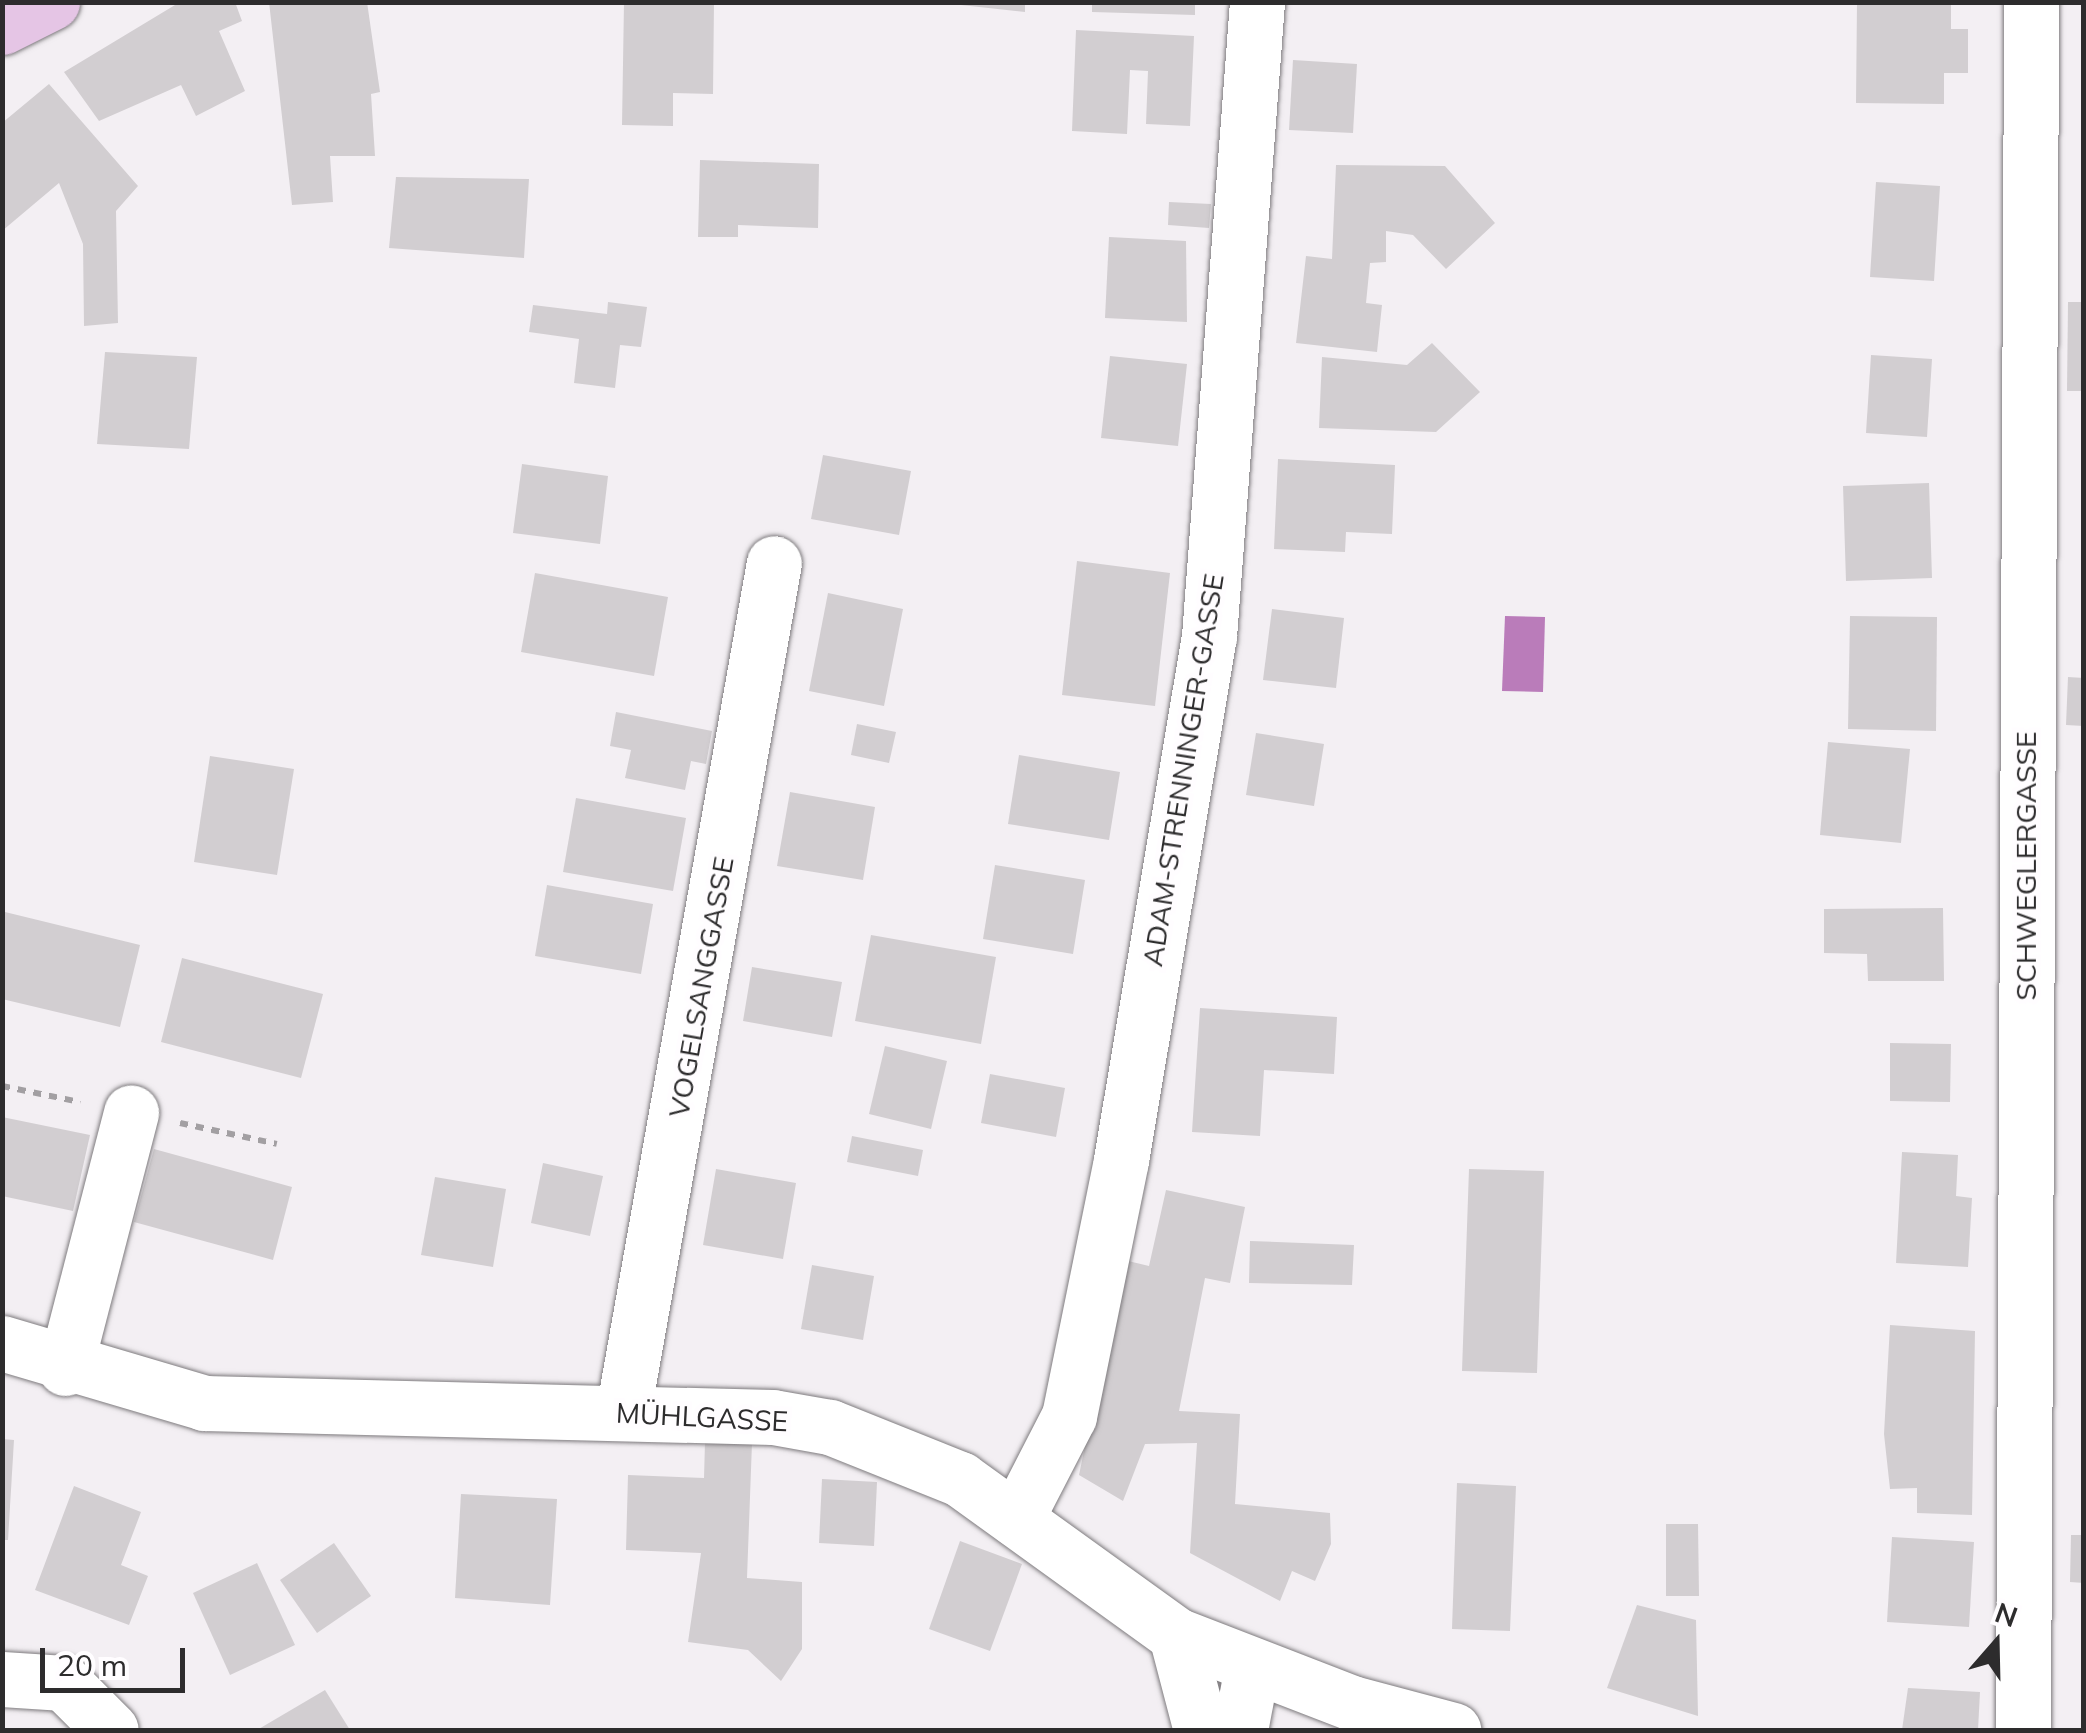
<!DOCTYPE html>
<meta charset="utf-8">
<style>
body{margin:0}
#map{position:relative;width:2086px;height:1733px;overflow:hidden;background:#f3eff3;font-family:Mulish,sans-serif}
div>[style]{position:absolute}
.water>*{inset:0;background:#ba7cba}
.building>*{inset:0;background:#d2ced1}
.path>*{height:6px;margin-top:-3px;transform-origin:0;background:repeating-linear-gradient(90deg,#a29fa2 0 8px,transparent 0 16px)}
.roads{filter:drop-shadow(0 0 2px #7e7b7e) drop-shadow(0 0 2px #7e7b7e)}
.minor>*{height:55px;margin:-27.5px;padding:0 27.5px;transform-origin:27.5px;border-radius:27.5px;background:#fff}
.major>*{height:55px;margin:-27.5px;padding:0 27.5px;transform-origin:27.5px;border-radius:27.5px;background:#e5c5e5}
span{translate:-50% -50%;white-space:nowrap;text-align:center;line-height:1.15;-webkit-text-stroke:10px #fffdff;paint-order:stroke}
.street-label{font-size:28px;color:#2d2c2d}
.frame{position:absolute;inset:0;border:5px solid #2d2c2d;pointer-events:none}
.north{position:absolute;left:1946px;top:1593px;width:100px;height:100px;-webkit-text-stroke:8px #fffdff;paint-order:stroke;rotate:20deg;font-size:28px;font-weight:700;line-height:40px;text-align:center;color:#2d2c2d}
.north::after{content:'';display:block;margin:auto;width:35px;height:45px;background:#2d2c2d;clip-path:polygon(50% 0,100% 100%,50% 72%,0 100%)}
.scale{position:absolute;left:40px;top:1648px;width:145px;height:45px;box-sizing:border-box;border:5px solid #2d2c2d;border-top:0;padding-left:12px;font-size:30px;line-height:35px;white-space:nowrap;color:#2d2c2d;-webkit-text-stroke:8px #fffdff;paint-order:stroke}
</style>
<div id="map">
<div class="water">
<div style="clip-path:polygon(1505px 616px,1545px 617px,1543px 692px,1502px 691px)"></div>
</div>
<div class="building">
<div style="clip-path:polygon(180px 2px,235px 2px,242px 21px,219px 31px,245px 91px,196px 116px,181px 85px,99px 121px,64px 72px)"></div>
<div style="clip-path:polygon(269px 2px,367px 2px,380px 92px,371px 94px,375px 156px,330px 156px,333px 202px,292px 205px)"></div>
<div style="clip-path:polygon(624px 2px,714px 2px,713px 94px,673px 93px,673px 126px,622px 125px)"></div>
<div style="clip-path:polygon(961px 2px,1025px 2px,1025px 12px,961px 5px)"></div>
<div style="clip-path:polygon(1092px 2px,1195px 2px,1195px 15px,1092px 12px)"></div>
<div style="clip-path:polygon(1857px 2px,1951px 2px,1951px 29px,1968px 29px,1968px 73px,1944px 73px,1944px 104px,1856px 103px)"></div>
<div style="clip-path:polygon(1076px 30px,1194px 36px,1190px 126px,1146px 124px,1148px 71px,1130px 70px,1127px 134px,1072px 131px)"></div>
<div style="clip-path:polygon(1293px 60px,1357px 64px,1353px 133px,1289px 130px)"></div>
<div style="clip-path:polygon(49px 84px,138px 186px,116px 211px,118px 323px,84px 326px,83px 244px,59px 183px,2px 231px,2px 123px)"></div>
<div style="clip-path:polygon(700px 160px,819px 164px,818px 228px,738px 225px,738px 237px,698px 237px)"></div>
<div style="clip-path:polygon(1336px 165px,1445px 166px,1495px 223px,1446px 269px,1413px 235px,1386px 231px,1386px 262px,1370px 263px,1366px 303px,1382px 305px,1377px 352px,1296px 343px,1306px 256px,1332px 259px)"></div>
<div style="clip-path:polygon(396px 177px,529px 179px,524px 258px,389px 248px)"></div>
<div style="clip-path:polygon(1876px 182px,1940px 186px,1934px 281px,1870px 277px)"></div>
<div style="clip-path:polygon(1169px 202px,1211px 204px,1209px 228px,1168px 225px)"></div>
<div style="clip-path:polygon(1109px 237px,1186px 241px,1187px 322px,1105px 318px)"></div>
<div style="clip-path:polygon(608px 302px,647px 307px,641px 347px,620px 345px,615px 388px,574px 383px,579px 339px,529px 332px,533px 305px,607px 314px)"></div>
<div style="clip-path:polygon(2068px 302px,2084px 302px,2084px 391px,2067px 391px)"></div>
<div style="clip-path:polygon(1432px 343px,1480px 392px,1436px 432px,1319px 428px,1322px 357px,1407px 365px)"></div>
<div style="clip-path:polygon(105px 352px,197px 357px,189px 449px,97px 444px)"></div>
<div style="clip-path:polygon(1871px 355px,1932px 359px,1927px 437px,1866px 433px)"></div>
<div style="clip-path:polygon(1110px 356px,1187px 364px,1178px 446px,1101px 438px)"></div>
<div style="clip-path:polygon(823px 455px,911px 471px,899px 535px,811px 519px)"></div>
<div style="clip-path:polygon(1278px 459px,1395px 465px,1392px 534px,1346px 532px,1345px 552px,1274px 549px)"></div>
<div style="clip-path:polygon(522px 464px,608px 476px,600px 544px,513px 533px)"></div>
<div style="clip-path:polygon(1929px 483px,1932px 578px,1846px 581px,1843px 486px)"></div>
<div style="clip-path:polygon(1077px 561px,1170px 573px,1155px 706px,1062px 695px)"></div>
<div style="clip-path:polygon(535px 573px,668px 597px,654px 676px,521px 652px)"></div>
<div style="clip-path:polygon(828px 593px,903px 609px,884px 706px,809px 691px)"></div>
<div style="clip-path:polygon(1272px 609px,1344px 618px,1336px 688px,1263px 680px)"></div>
<div style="clip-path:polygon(1850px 616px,1937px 617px,1936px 731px,1848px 729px)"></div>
<div style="clip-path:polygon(2068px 677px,2084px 678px,2084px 726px,2066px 725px)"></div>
<div style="clip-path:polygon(616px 712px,712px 731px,706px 764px,691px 761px,685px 790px,625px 778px,631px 750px,610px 746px)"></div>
<div style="clip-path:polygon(857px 724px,896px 732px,889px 763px,851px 755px)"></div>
<div style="clip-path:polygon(1256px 733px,1324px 744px,1314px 806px,1246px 795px)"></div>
<div style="clip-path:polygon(1828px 742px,1910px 749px,1901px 843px,1820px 835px)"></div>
<div style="clip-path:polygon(1019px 755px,1120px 772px,1109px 840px,1008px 824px)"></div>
<div style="clip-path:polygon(210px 756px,294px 769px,277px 875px,194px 862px)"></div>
<div style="clip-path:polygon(790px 792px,875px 807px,863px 880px,777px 866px)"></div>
<div style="clip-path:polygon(576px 798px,686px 818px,673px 891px,563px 872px)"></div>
<div style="clip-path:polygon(995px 865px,1085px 880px,1073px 954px,983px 939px)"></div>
<div style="clip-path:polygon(547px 885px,653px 904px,641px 974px,535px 956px)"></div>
<div style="clip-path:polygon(1943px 908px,1944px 981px,1868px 981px,1867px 954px,1824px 953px,1824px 909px)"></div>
<div style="clip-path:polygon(5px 912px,140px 945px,120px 1027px,2px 999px)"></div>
<div style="clip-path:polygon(871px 935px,996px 957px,981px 1044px,855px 1021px)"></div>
<div style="clip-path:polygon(182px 958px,323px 994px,301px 1078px,161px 1042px)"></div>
<div style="clip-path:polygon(752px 967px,842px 982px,832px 1037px,743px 1021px)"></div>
<div style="clip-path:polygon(1200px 1008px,1337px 1017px,1334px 1074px,1264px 1070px,1260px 1136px,1192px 1132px)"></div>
<div style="clip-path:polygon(1890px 1043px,1951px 1044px,1950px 1102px,1890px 1101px)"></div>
<div style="clip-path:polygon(885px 1046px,947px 1061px,931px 1129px,869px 1114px)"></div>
<div style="clip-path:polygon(990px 1074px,1065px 1088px,1056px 1137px,981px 1123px)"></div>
<div style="clip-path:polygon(2px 1117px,90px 1135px,73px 1211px,2px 1196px)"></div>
<div style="clip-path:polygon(852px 1136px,923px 1150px,918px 1176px,847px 1162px)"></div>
<div style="clip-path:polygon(154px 1149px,292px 1187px,273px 1260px,134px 1222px)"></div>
<div style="clip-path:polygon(1902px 1152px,1958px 1155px,1956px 1196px,1972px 1198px,1968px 1267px,1896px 1263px)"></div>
<div style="clip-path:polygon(543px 1163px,603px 1176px,590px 1236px,531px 1223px)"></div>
<div style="clip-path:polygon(716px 1169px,796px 1183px,783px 1259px,703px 1245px)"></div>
<div style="clip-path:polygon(1469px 1169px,1544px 1171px,1537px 1373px,1462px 1371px)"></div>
<div style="clip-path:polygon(435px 1177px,506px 1189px,493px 1267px,421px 1255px)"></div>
<div style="clip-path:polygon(1166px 1190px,1245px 1207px,1230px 1283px,1205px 1278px,1179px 1411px,1240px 1414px,1235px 1504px,1330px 1513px,1331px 1544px,1315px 1581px,1292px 1571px,1280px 1601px,1190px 1553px,1197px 1443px,1145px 1444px,1123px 1501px,1079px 1475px,1124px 1260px,1149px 1266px)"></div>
<div style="clip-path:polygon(1250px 1241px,1354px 1245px,1352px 1285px,1249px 1283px)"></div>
<div style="clip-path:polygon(812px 1265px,874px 1276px,863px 1340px,801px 1329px)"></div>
<div style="clip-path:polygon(1890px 1325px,1975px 1331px,1972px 1515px,1917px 1513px,1917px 1488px,1890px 1489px,1884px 1434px)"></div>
<div style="clip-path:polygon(2px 1439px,14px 1440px,8px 1540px,2px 1540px)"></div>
<div style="clip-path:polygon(705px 1442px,752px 1443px,747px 1578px,802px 1582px,802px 1649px,781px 1681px,748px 1650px,688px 1642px,701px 1553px,626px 1550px,628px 1475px,704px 1478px)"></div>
<div style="clip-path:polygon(822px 1479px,877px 1482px,874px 1546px,819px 1543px)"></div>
<div style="clip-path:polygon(1457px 1483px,1516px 1486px,1510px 1631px,1452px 1629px)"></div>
<div style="clip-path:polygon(74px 1486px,141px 1512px,121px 1565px,148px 1576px,129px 1625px,35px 1590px)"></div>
<div style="clip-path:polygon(461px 1494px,557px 1499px,550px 1605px,455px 1598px)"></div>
<div style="clip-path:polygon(1666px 1524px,1698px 1524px,1699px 1596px,1666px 1596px)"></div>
<div style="clip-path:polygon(2071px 1535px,2084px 1535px,2084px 1583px,2070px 1582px)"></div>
<div style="clip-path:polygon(1892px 1537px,1974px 1542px,1969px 1627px,1887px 1622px)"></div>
<div style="clip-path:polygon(960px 1541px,1022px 1564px,990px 1651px,929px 1629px)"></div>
<div style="clip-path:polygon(334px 1543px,371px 1596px,317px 1633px,280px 1580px)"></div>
<div style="clip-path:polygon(257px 1563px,295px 1645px,230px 1675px,193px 1593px)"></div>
<div style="clip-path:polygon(1637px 1605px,1696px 1620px,1698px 1716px,1607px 1688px)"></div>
<div style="clip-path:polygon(1908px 1688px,1980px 1692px,1978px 1730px,1902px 1730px)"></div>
<div style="clip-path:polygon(325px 1690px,350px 1730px,257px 1730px)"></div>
</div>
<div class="path">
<div style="left:2px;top:1086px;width:80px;rotate:11.6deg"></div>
<div style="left:180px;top:1123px;width:99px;rotate:12.2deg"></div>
</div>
<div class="roads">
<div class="minor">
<div style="left:2px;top:1343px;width:211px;rotate:16.5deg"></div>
<div style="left:204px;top:1403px;width:569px;rotate:1.41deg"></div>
<div style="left:773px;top:1417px;width:58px;rotate:10deg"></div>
<div style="left:830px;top:1427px;width:140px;rotate:21.8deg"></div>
<div style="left:960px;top:1479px;width:266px;rotate:35.8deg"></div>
<div style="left:1176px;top:1635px;width:189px;rotate:21.1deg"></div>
<div style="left:1352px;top:1703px;width:105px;rotate:15deg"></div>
<div style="left:65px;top:1368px;width:264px;rotate:-75.5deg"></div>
<div style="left:623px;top:1412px;width:862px;rotate:-79.92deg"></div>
<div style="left:1016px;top:1519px;width:116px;rotate:-62.8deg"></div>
<div style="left:1069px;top:1416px;width:261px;rotate:-78.5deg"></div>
<div style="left:1121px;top:1160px;width:531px;rotate:-80.47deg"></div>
<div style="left:1209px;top:636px;width:636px;rotate:-85.67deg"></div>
<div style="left:1176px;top:1635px;width:98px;rotate:75.3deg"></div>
<div style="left:2px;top:1679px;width:62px;rotate:3.7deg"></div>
<div style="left:64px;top:1683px;width:66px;rotate:45deg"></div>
<div style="left:1240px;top:1730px;width:64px;rotate:-79.2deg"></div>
<div style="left:2023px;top:1730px;width:1728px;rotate:-89.73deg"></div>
</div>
<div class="major">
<div style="left:2px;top:27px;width:56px;rotate:-26.6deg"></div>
</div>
</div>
<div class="street-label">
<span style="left:1183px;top:770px;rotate:-81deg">ADAM-STRENNINGER-GASSE</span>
<span style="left:2026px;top:866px;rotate:-90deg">SCHWEGLERGASSE</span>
<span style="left:701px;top:987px;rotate:-80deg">VOGELSANGGASSE</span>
<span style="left:702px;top:1417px;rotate:3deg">MÜHLGASSE</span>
</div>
<div class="frame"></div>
<div class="north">N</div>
<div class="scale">20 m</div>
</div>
